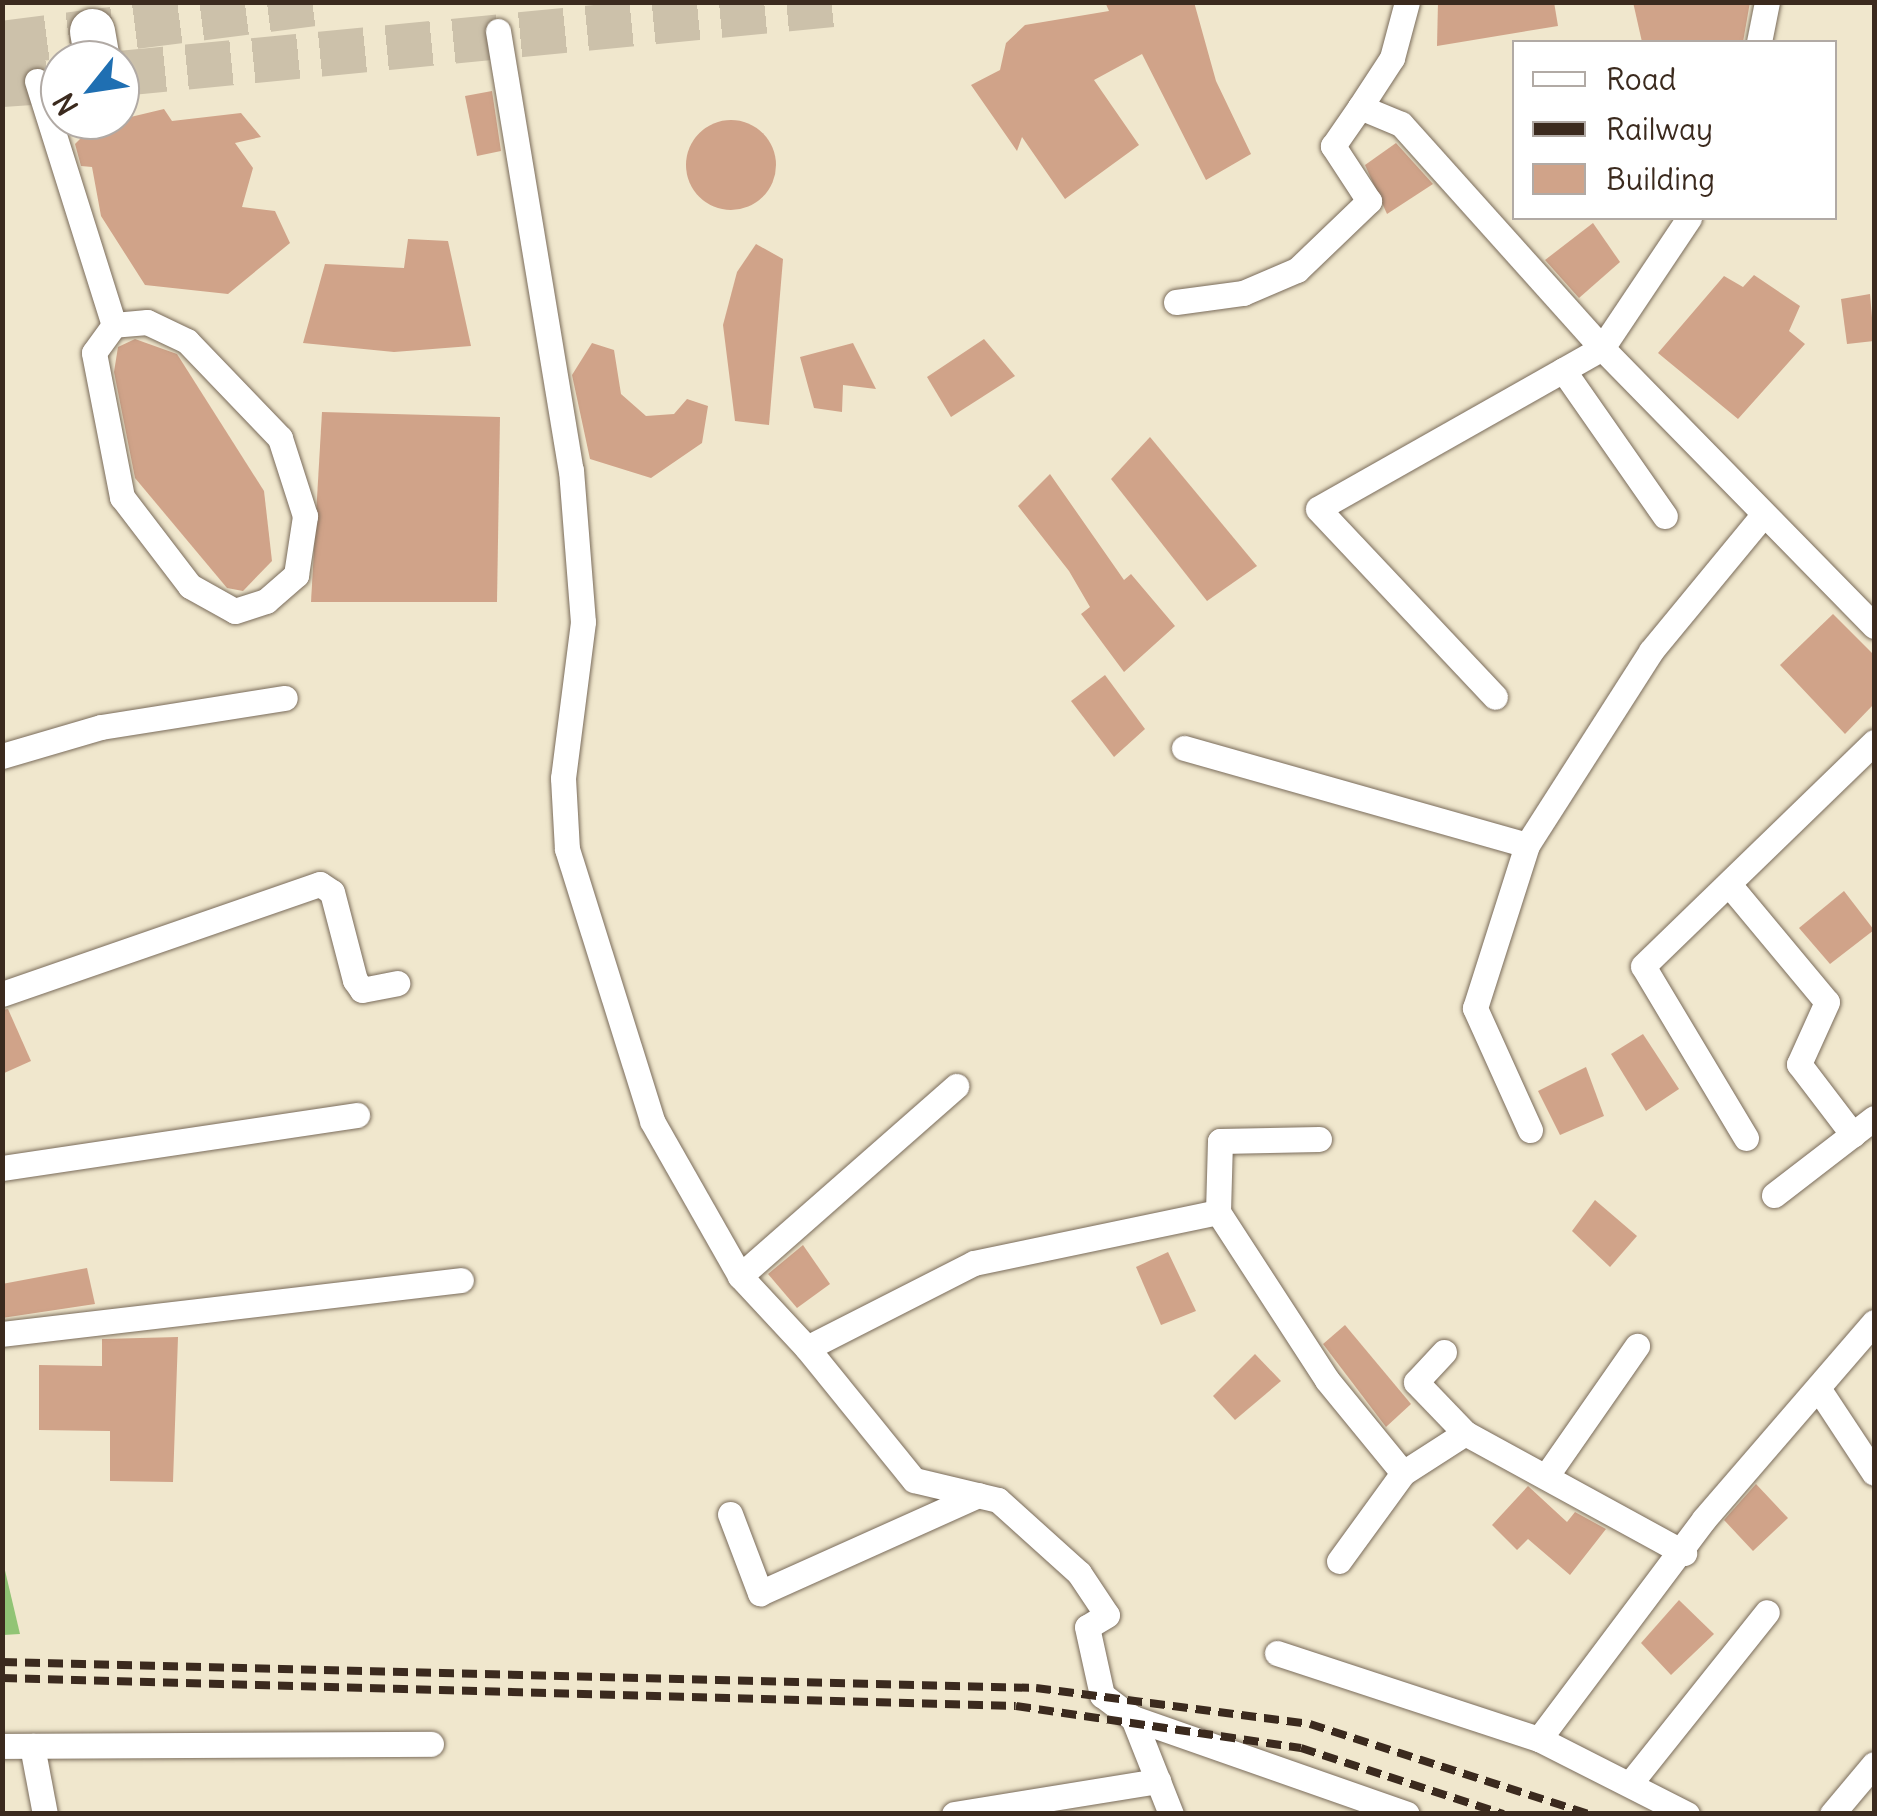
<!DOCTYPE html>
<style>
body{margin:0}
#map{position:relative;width:1877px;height:1816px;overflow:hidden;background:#f0e7cd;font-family:Delius,sans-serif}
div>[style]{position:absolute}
.green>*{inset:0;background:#91c475}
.building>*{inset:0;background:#d0a389}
.round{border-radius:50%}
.highway-tunnel>*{height:45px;margin-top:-22.5px;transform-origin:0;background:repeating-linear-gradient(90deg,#ccc1aa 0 45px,transparent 0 67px)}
.roads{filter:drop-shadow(0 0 2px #7a6c5b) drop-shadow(0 0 2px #7a6c5b)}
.street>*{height:25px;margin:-12.5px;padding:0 12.5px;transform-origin:12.5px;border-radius:12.5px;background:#fff}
.highway>*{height:45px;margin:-22.5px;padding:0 22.5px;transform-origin:22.5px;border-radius:22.5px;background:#fff}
.rail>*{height:8px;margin-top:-4px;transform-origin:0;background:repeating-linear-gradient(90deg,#3b2a1e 0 15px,transparent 0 23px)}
span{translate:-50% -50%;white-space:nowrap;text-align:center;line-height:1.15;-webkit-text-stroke:9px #fff;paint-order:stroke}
.frame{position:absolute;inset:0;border:5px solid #3b2a1e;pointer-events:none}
.legend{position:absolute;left:1512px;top:40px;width:325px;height:180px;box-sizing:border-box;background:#fff;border:2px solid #b1aaa5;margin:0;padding:12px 18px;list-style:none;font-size:30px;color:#3b2a1e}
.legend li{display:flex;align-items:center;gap:20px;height:50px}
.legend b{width:50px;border:2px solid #b1aaa5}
.north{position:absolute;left:40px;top:40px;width:100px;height:100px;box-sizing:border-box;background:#fff;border:2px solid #b1aaa5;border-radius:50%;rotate:240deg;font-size:28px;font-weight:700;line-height:40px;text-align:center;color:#3b2a1e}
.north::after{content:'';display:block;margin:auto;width:35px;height:45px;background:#1f6fb2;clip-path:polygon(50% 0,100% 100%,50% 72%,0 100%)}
</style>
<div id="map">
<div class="green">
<div style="clip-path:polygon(2px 1562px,3px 1562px,20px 1634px,3px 1635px)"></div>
</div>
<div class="building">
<div style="clip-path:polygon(1105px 2px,1194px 2px,1216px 81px,1251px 154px,1206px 180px,1142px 54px,1094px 80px,1139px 145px,1065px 199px,1022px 137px,1017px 151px,971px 85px,1000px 70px,1006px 43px,1025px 25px,1109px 11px)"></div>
<div style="clip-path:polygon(1438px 2px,1554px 2px,1558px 26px,1437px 46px)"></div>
<div style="clip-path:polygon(1633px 2px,1750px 2px,1743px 42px,1642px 42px)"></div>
<div style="clip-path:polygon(492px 91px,501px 151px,477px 156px,465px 96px)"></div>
<div style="clip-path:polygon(164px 109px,172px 121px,241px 113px,261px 137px,235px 143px,253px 168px,242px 207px,275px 211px,290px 243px,228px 294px,145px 285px,101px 216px,92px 167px,81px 166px,75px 144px,93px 126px)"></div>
<div class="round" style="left:686px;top:120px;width:90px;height:90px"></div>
<div style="clip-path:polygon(1396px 143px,1433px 184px,1387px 214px,1365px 165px)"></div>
<div style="clip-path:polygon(1593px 223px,1620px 262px,1579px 298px,1545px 260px)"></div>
<div style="clip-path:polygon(408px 239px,448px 241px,471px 346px,394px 352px,303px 343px,325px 264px,404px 268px)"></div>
<div style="clip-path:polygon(756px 244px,783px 259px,769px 425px,735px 421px,723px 325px,737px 272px)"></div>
<div style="clip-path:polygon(1754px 275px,1800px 306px,1789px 331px,1805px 344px,1738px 419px,1658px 353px,1724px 276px,1743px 287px)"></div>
<div style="clip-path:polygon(1870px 294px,1874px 341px,1847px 344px,1841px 299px)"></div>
<div style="clip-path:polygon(135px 339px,177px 354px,264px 491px,272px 561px,243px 591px,227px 588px,135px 478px,114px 372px,118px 347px)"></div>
<div style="clip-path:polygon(984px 339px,1015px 376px,951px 417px,927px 377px)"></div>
<div style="clip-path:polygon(592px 343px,614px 350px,621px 394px,646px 416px,674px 414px,687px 399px,708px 406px,702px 443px,651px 478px,590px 459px,572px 375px)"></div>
<div style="clip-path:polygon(853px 343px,876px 389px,843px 385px,842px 412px,814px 408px,800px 357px)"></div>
<div style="clip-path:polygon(322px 412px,500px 417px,497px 602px,311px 602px)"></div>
<div style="clip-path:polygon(1150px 437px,1257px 566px,1207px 601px,1111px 479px)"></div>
<div style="clip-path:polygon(1050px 474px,1124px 580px,1131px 574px,1175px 626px,1124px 672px,1081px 614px,1090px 607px,1069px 571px,1018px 506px)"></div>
<div style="clip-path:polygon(1833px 614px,1874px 655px,1874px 704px,1845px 734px,1780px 665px)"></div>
<div style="clip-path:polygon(1105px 675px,1145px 729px,1114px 757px,1071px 701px)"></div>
<div style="clip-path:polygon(1844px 891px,1874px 930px,1830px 964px,1799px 928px)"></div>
<div style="clip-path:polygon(8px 1009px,31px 1061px,2px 1074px,2px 1010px)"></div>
<div style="clip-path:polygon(1643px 1034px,1679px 1089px,1646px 1111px,1611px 1054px)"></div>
<div style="clip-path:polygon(1586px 1067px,1604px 1116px,1560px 1135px,1538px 1091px)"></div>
<div style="clip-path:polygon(1595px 1200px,1637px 1236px,1610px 1267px,1572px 1231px)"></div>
<div style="clip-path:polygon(803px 1245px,830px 1284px,797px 1308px,768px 1274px)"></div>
<div style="clip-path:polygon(1168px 1252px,1196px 1311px,1161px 1325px,1136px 1267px)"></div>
<div style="clip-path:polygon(87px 1268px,95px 1304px,2px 1318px,2px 1284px)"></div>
<div style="clip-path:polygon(1345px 1325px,1411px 1404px,1386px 1427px,1323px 1344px)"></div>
<div style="clip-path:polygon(178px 1337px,173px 1482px,110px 1481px,110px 1431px,39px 1430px,39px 1365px,102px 1366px,102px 1339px)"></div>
<div style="clip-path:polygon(1255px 1354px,1281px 1381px,1235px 1420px,1213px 1396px)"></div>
<div style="clip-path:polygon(1756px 1484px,1788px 1518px,1753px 1551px,1724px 1520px)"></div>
<div style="clip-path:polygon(1528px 1486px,1567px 1522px,1575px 1512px,1606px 1529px,1570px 1575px,1528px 1539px,1517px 1550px,1492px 1525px)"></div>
<div style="clip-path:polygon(1679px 1600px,1714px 1634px,1671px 1675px,1641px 1643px)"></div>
</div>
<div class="highway-tunnel">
<div style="left:2px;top:43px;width:322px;rotate:-7.3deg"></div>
<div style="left:120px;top:73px;width:736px;rotate:-5.53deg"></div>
<div style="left:2px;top:84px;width:58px;rotate:-3.9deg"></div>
</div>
<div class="roads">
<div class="street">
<div style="left:1407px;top:2px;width:58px;rotate:105deg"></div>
<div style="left:1392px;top:58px;width:59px;rotate:123.1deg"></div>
<div style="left:1360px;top:107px;width:44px;rotate:22.5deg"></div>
<div style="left:1401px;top:124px;width:301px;rotate:48.1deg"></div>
<div style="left:1602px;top:348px;width:326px;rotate:150.5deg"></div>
<div style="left:1318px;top:509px;width:258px;rotate:46.7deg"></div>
<div style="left:498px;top:31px;width:445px;rotate:80.6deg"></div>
<div style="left:571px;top:470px;width:152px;rotate:85.5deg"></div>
<div style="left:583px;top:622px;width:157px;rotate:97.3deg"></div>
<div style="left:563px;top:778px;width:71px;rotate:86.8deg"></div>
<div style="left:567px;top:849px;width:285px;rotate:72.6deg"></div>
<div style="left:652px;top:1121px;width:178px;rotate:60.4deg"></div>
<div style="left:740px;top:1276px;width:98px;rotate:47.1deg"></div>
<div style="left:807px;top:1348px;width:187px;rotate:-27deg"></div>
<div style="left:974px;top:1263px;width:249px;rotate:-11.8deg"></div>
<div style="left:1218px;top:1212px;width:200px;rotate:57deg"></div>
<div style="left:1327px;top:1380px;width:120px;rotate:50.7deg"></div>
<div style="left:1403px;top:1473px;width:74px;rotate:-32.8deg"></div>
<div style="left:1465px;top:1433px;width:250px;rotate:28.7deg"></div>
<div style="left:1759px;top:42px;width:41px;rotate:-78.7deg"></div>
<div style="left:37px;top:81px;width:256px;rotate:72.5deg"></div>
<div style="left:114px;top:325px;width:34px;rotate:126deg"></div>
<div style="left:94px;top:353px;width:147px;rotate:79deg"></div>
<div style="left:122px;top:497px;width:112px;rotate:52.6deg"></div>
<div style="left:190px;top:586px;width:51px;rotate:29.1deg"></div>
<div style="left:235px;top:611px;width:33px;rotate:-18deg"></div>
<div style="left:266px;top:601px;width:40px;rotate:-41deg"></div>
<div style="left:296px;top:575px;width:60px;rotate:-81.3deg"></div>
<div style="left:305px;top:516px;width:82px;rotate:-107.8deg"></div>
<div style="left:280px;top:438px;width:134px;rotate:-133.8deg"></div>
<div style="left:187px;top:341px;width:44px;rotate:-154.6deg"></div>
<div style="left:147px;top:322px;width:33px;rotate:175deg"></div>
<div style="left:1689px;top:218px;width:156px;rotate:123.8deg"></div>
<div style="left:1602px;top:348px;width:389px;rotate:45.6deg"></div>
<div style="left:1176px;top:302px;width:68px;rotate:-7.7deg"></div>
<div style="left:1243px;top:293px;width:59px;rotate:-23.1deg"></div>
<div style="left:1297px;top:270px;width:100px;rotate:-43.8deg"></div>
<div style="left:1369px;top:201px;width:66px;rotate:-123.2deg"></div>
<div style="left:1333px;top:146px;width:47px;rotate:-55.3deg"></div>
<div style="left:1563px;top:370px;width:178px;rotate:55.1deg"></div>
<div style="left:1184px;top:748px;width:356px;rotate:15.8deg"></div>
<div style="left:2px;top:756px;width:103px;rotate:-16.3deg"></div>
<div style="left:101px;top:727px;width:186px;rotate:-9deg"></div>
<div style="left:1732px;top:888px;width:148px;rotate:50.2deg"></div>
<div style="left:1827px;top:1002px;width:68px;rotate:114.3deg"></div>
<div style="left:1799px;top:1064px;width:89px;rotate:52.7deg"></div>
<div style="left:2px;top:994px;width:336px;rotate:-19.1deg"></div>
<div style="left:320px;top:884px;width:14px;rotate:34deg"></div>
<div style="left:332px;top:892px;width:91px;rotate:75.4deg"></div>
<div style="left:355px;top:980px;width:12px;rotate:55deg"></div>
<div style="left:362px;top:990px;width:36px;rotate:-11deg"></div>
<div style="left:1530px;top:1130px;width:134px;rotate:-114.3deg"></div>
<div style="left:1475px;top:1008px;width:171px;rotate:-72.3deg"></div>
<div style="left:1527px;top:845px;width:230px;rotate:-57.4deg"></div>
<div style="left:1651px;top:651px;width:176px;rotate:-50.5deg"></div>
<div style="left:1746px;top:1138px;width:200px;rotate:-120.9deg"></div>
<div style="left:1643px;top:966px;width:322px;rotate:-44.1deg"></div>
<div style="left:2px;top:1168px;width:359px;rotate:-8.5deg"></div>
<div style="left:1774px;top:1195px;width:126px;rotate:-37.6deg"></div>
<div style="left:1218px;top:1212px;width:71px;rotate:-88.4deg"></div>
<div style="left:1220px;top:1141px;width:99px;rotate:-1.2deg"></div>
<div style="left:740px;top:1276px;width:288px;rotate:-41.3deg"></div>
<div style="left:2px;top:1334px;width:462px;rotate:-6.7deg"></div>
<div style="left:807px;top:1348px;width:170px;rotate:51deg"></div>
<div style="left:914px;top:1480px;width:86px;rotate:13.4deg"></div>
<div style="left:998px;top:1500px;width:109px;rotate:42deg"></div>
<div style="left:1079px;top:1573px;width:50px;rotate:56.3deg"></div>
<div style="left:1107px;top:1615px;width:23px;rotate:149deg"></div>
<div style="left:1087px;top:1627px;width:70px;rotate:77.6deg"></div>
<div style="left:1102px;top:1695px;width:39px;rotate:37deg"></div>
<div style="left:1133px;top:1718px;width:290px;rotate:19.3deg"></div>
<div style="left:1444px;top:1352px;width:41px;rotate:133deg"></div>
<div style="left:1416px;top:1382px;width:71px;rotate:46.1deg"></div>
<div style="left:1820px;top:1391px;width:98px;rotate:56.6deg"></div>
<div style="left:1549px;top:1472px;width:154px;rotate:-55.1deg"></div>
<div style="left:730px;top:1514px;width:85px;rotate:69.2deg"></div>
<div style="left:760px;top:1593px;width:239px;rotate:-24.2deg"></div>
<div style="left:1339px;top:1561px;width:109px;rotate:-54deg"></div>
<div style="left:1277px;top:1653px;width:276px;rotate:18.2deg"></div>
<div style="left:1539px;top:1739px;width:166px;rotate:26.9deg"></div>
<div style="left:1133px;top:1718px;width:103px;rotate:68.4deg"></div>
<div style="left:1539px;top:1739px;width:275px;rotate:-53.1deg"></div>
<div style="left:1704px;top:1519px;width:260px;rotate:-49.2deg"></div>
<div style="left:2px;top:1746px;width:429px;rotate:-0.3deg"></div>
<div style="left:32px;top:1746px;width:69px;rotate:79.2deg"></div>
<div style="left:1632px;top:1781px;width:216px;rotate:-51.4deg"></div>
<div style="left:954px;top:1814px;width:207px;rotate:-9.2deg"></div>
<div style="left:1832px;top:1814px;width:65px;rotate:-50deg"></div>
</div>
<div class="highway">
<div style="left:92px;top:31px;width:29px;rotate:80deg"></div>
</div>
</div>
<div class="rail">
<div style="left:2px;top:1662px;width:1034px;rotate:1.44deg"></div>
<div style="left:1036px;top:1688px;width:276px;rotate:7.5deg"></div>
<div style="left:1310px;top:1724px;width:292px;rotate:17.9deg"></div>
<div style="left:2px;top:1678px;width:1014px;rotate:1.58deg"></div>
<div style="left:1016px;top:1706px;width:288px;rotate:8.4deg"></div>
<div style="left:1301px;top:1748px;width:213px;rotate:18.1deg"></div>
</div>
<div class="frame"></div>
<ul class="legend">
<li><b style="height:12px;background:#fff"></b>Road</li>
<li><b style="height:12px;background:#3b2a1e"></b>Railway</li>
<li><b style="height:28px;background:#d0a389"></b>Building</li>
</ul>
<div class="north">N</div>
</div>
